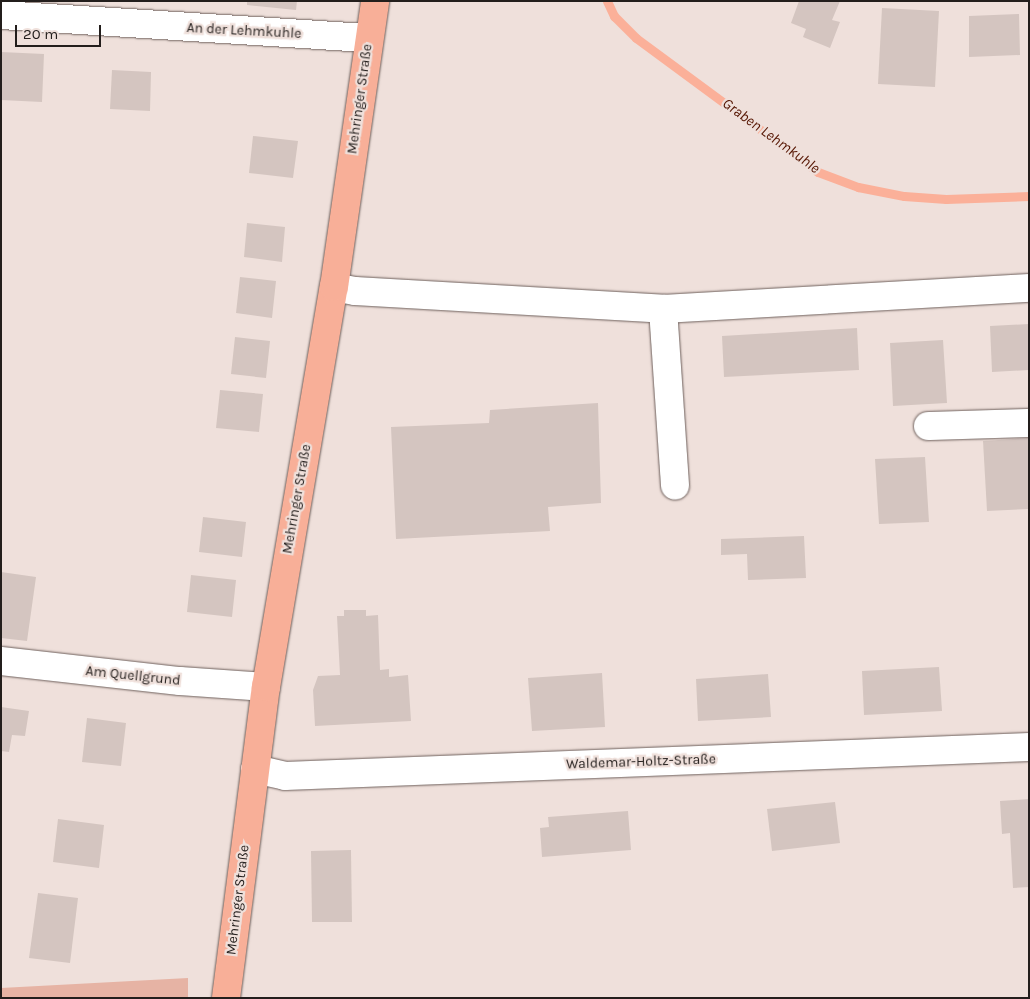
<!DOCTYPE html>
<meta charset="utf-8">
<style>
body{margin:0}
#map{position:relative;width:1030px;height:999px;overflow:hidden;background:#efe0db;font-family:Karla,sans-serif}
div>[style]{position:absolute}
.green>*{inset:0;background:#e6b3a4}
.stream>*{height:9px;margin:-4.5px;padding:0 4.5px;transform-origin:4.5px;border-radius:4.5px;background:#fbb099}
.building>*{inset:0;background:#d4c5c0}
.roads{filter:drop-shadow(0 0 1px #6f615d) drop-shadow(0 0 1px #6f615d)}
.minor>*{height:28px;margin:-14px;padding:0 14px;transform-origin:14px;border-radius:14px;background:#fff}
.major>*{height:28px;margin:-14px;padding:0 14px;transform-origin:14px;border-radius:14px;background:#f8af98}
span{translate:-50% -50%;white-space:nowrap;text-align:center;line-height:1.15;-webkit-text-stroke:4.5px #efe0db;paint-order:stroke}
.street-label{font-size:14px;color:#231e1c}
.water-label{font-size:15px;color:#551400;font-style:italic}
.frame{position:absolute;inset:0;border:2px solid #231e1c;pointer-events:none}
.scale{position:absolute;left:15px;top:25px;width:86px;height:22px;box-sizing:border-box;border:2px solid #231e1c;border-top:0;padding-left:6px;font-size:15px;line-height:18px;white-space:nowrap;color:#231e1c;-webkit-text-stroke:4px #efe0db;paint-order:stroke}
</style>
<div id="map">
<div class="green">
<div style="clip-path:polygon(188px 978px,188px 998px,1px 998px,1px 988px)"></div>
</div>
<div class="stream">
<div style="left:607px;top:1px;width:17px;rotate:65deg"></div>
<div style="left:614px;top:16px;width:31px;rotate:45deg"></div>
<div style="left:636px;top:38px;width:226px;rotate:36.4deg"></div>
<div style="left:818px;top:172px;width:43px;rotate:20.6deg"></div>
<div style="left:858px;top:187px;width:47px;rotate:11.1deg"></div>
<div style="left:904px;top:196px;width:42px;rotate:4.1deg"></div>
<div style="left:946px;top:199px;width:83px;rotate:-2.1deg"></div>
</div>
<div class="building">
<div style="clip-path:polygon(247px 1px,297px 1px,296px 10px,247px 5px)"></div>
<div style="clip-path:polygon(799px 1px,840px 1px,832px 20px,840px 22px,830px 48px,803px 37px,806px 29px,791px 23px)"></div>
<div style="clip-path:polygon(882px 8px,939px 11px,935px 87px,878px 84px)"></div>
<div style="clip-path:polygon(1019px 14px,1020px 55px,969px 57px,969px 16px)"></div>
<div style="clip-path:polygon(1px 52px,44px 54px,42px 102px,1px 100px)"></div>
<div style="clip-path:polygon(112px 70px,151px 72px,150px 111px,110px 109px)"></div>
<div style="clip-path:polygon(253px 136px,298px 141px,293px 178px,249px 173px)"></div>
<div style="clip-path:polygon(247px 223px,285px 227px,282px 262px,244px 257px)"></div>
<div style="clip-path:polygon(240px 277px,276px 281px,272px 318px,236px 313px)"></div>
<div style="clip-path:polygon(1029px 324px,1029px 370px,992px 372px,990px 326px)"></div>
<div style="clip-path:polygon(857px 328px,859px 370px,724px 377px,722px 336px)"></div>
<div style="clip-path:polygon(235px 337px,270px 341px,266px 378px,231px 374px)"></div>
<div style="clip-path:polygon(943px 340px,947px 403px,893px 406px,890px 343px)"></div>
<div style="clip-path:polygon(220px 390px,263px 394px,259px 432px,216px 428px)"></div>
<div style="clip-path:polygon(598px 403px,601px 503px,548px 507px,550px 531px,396px 539px,391px 427px,489px 423px,490px 410px)"></div>
<div style="clip-path:polygon(1029px 438px,1029px 509px,987px 511px,983px 441px)"></div>
<div style="clip-path:polygon(925px 457px,929px 522px,879px 524px,875px 459px)"></div>
<div style="clip-path:polygon(203px 517px,246px 522px,242px 557px,199px 552px)"></div>
<div style="clip-path:polygon(804px 536px,806px 578px,748px 580px,747px 554px,721px 555px,721px 539px)"></div>
<div style="clip-path:polygon(1px 572px,36px 577px,27px 641px,1px 638px)"></div>
<div style="clip-path:polygon(191px 575px,236px 580px,232px 617px,187px 612px)"></div>
<div style="clip-path:polygon(344px 610px,366px 610px,366px 616px,378px 615px,380px 670px,389px 669px,389px 677px,408px 675px,411px 721px,315px 726px,313px 690px,318px 676px,340px 675px,337px 616px,344px 616px)"></div>
<div style="clip-path:polygon(939px 667px,942px 711px,864px 715px,862px 671px)"></div>
<div style="clip-path:polygon(602px 673px,605px 727px,532px 731px,528px 678px)"></div>
<div style="clip-path:polygon(768px 674px,771px 717px,698px 721px,696px 679px)"></div>
<div style="clip-path:polygon(1px 707px,29px 711px,25px 736px,12px 735px,9px 752px,1px 751px)"></div>
<div style="clip-path:polygon(87px 718px,126px 723px,121px 766px,82px 762px)"></div>
<div style="clip-path:polygon(1029px 799px,1029px 887px,1013px 888px,1010px 833px,1002px 834px,1000px 801px)"></div>
<div style="clip-path:polygon(835px 802px,840px 843px,772px 851px,767px 809px)"></div>
<div style="clip-path:polygon(628px 811px,631px 850px,542px 857px,540px 828px,549px 827px,548px 817px)"></div>
<div style="clip-path:polygon(58px 819px,104px 825px,99px 868px,53px 862px)"></div>
<div style="clip-path:polygon(351px 850px,352px 922px,312px 922px,311px 851px)"></div>
<div style="clip-path:polygon(38px 893px,78px 898px,70px 963px,29px 958px)"></div>
</div>
<div class="roads">
<div class="minor">
<div style="left:1px;top:15px;width:368px;rotate:3.6deg"></div>
<div style="left:334px;top:287px;width:21px;rotate:11deg"></div>
<div style="left:355px;top:291px;width:309px;rotate:3.3deg"></div>
<div style="left:663px;top:309px;width:367px;rotate:-3.3deg"></div>
<div style="left:663px;top:309px;width:177px;rotate:86.1deg"></div>
<div style="left:928px;top:426px;width:101px;rotate:-1.7deg"></div>
<div style="left:1px;top:661px;width:180px;rotate:6.4deg"></div>
<div style="left:180px;top:681px;width:86px;rotate:4deg"></div>
<div style="left:255px;top:769px;width:31px;rotate:13deg"></div>
<div style="left:285px;top:776px;width:745px;rotate:-2.23deg"></div>
</div>
<div class="major">
<div style="left:226px;top:998px;width:314px;rotate:-82.7deg"></div>
<div style="left:266px;top:687px;width:406px;rotate:-80.4deg"></div>
<div style="left:334px;top:287px;width:289px;rotate:-81.8deg"></div>
</div>
</div>
<div class="street-label">
<span style="left:244px;top:31px;rotate:3deg">An der Lehmkuhle</span>
<span style="left:360px;top:99px;rotate:-82deg">Mehringer Straße</span>
<span style="left:297px;top:499px;rotate:-80deg">Mehringer Straße</span>
<span style="left:133px;top:676px;rotate:6deg">Am Quellgrund</span>
<span style="left:641px;top:762px;rotate:-2deg">Waldemar-Holtz-Straße</span>
<span style="left:238px;top:900px;rotate:-83deg">Mehringer Straße</span>
</div>
<div class="water-label">
<span style="left:771px;top:136px;rotate:36deg">Graben Lehmkuhle</span>
</div>
<div class="frame"></div>
<div class="scale">20 m</div>
</div>
